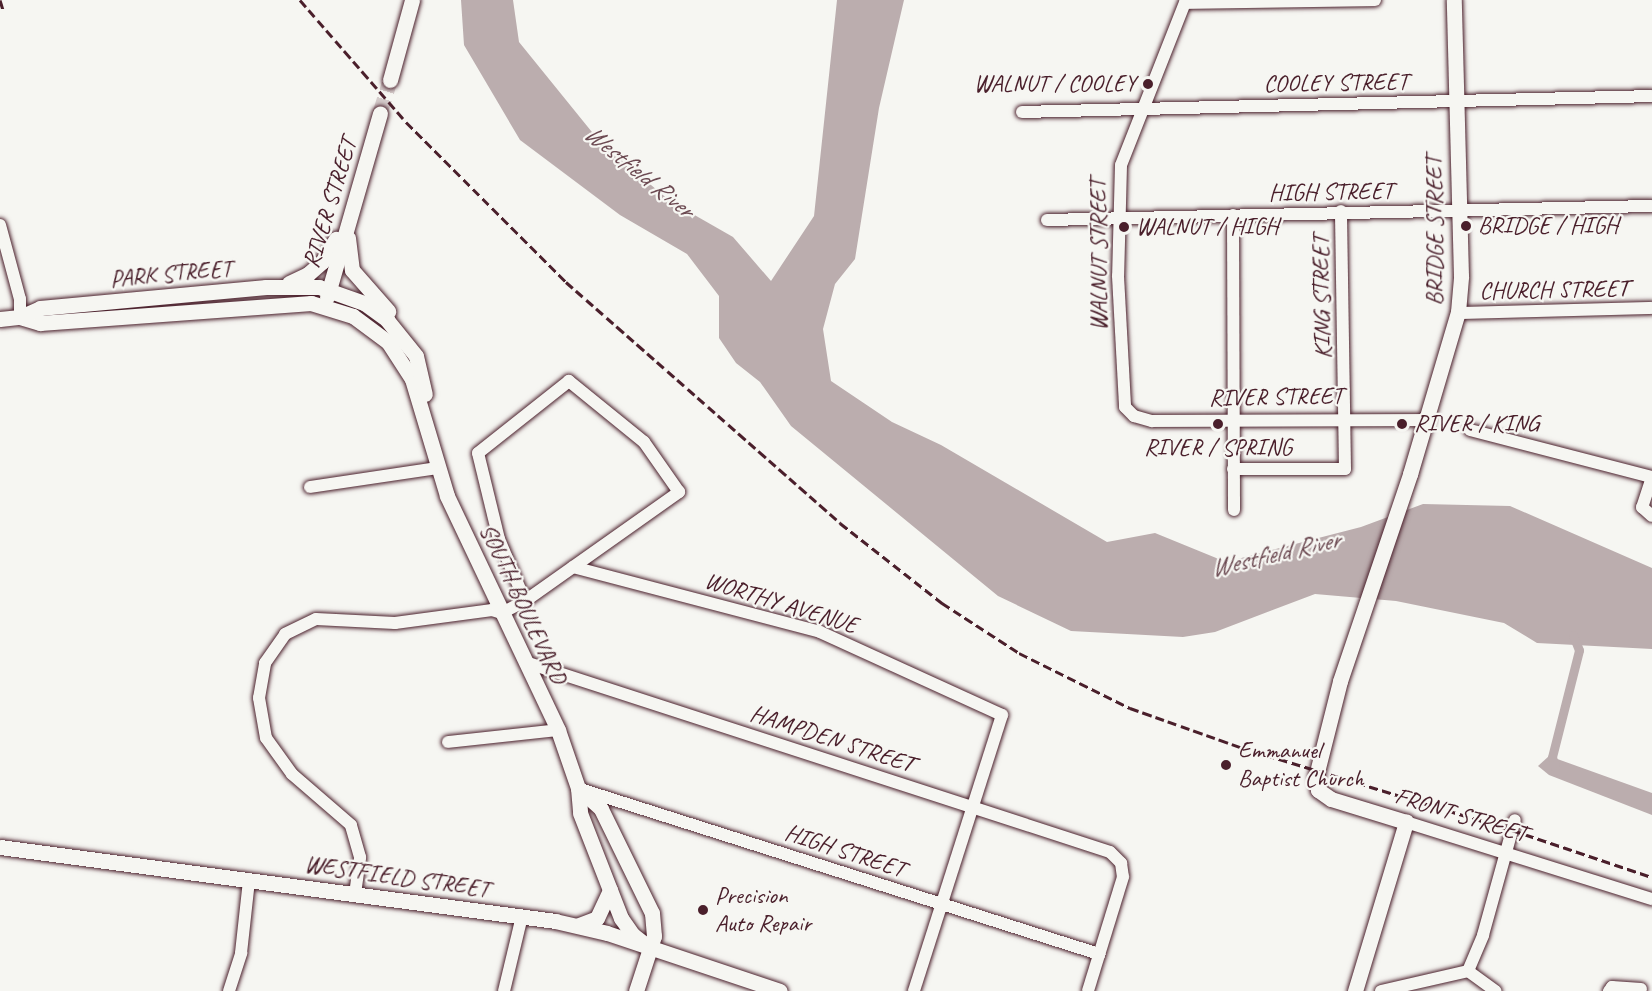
<!DOCTYPE html>
<style>
body{margin:0}
#map{position:relative;width:1652px;height:991px;overflow:hidden;background:#f6f6f2;font-family:Caveat,sans-serif}
div>[style]{position:absolute}
.water>*{inset:0;background:#bbadae}
.canal>*{height:9px;margin:-4.5px;padding:0 4.5px;transform-origin:4.5px;border-radius:4.5px;background:#bbadae}
.major-tunnel>*{height:15px;margin-top:-7.5px;transform-origin:0;background:repeating-linear-gradient(90deg,#d4cbca 0 15px,transparent 0 23px)}
.roads{filter:drop-shadow(0 0 2px #4a1f2b) drop-shadow(0 0 2px #4a1f2b)}
.minor>*{height:12px;margin:-6px;padding:0 6px;transform-origin:6px;border-radius:6px;background:#f6f6f2}
.major>*{height:15px;margin:-7.5px;padding:0 7.5px;transform-origin:7.5px;border-radius:7.5px;background:#f6f6f2}
.rail>*{height:3px;margin-top:-1.5px;transform-origin:0;background:repeating-linear-gradient(90deg,#4a1f2b 0 9px,transparent 0 13.5px)}
.dots>*{width:16px;height:16px;translate:-50% -50%;box-sizing:border-box;border:3px solid #f6f6f2;border-radius:50%}
span{translate:-50% -50%;white-space:nowrap;text-align:center;line-height:1.15;-webkit-text-stroke:4.5px #f6f6f2;paint-order:stroke}
.street-label{font-size:24px;color:#4a1f2b}
.poi-label{font-size:24px;color:#4a1f2b}
.right{translate:-100% -50%;text-align:right}
.left{translate:0 -50%;text-align:left}
.water-label{font-size:26px;color:#6c4a52;font-style:italic}
</style>
<div id="map">
<div class="water">
<div style="clip-path:polygon(461px 0,513px 0,519px 42px,600px 142px,670px 201px,733px 237px,771px 281px,814px 216px,837px 0,904px 0,879px 108px,855px 259px,835px 284px,823px 329px,831px 381px,892px 422px,941px 445px,1107px 542px,1155px 533px,1226px 562px,1361px 527px,1423px 504px,1510px 506px,1652px 568px,1652px 649px,1537px 643px,1504px 623px,1396px 601px,1315px 594px,1215px 632px,1183px 637px,1071px 631px,998px 596px,791px 426px,760px 382px,736px 363px,719px 338px,719px 296px,687px 254px,620px 215px,520px 140px,464px 45px)"></div>
<div style="clip-path:polygon(1549px 756px,1652px 793px,1652px 815px,1549px 775px,1538px 766px)"></div>
</div>
<div class="canal">
<div style="left:1555px;top:767px;width:10px;rotate:-107deg"></div>
<div style="left:1552px;top:757px;width:110px;rotate:-75.8deg"></div>
<div style="left:1579px;top:650px;width:16px;rotate:-112deg"></div>
</div>
<div class="major-tunnel">
<div style="left:380px;top:113px;width:34px;rotate:-73deg"></div>
</div>
<div class="roads">
<div class="minor">
<div style="left:1186px;top:0;width:177px;rotate:111.5deg"></div>
<div style="left:1121px;top:165px;width:111px;rotate:91.5deg"></div>
<div style="left:1118px;top:276px;width:131px;rotate:86.9deg"></div>
<div style="left:1125px;top:407px;width:13px;rotate:45deg"></div>
<div style="left:1134px;top:416px;width:19px;rotate:16deg"></div>
<div style="left:1152px;top:421px;width:274px;rotate:-0.2deg"></div>
<div style="left:1185px;top:3px;width:190px;rotate:-0.9deg"></div>
<div style="left:1022px;top:112px;width:630px;rotate:-1.45deg"></div>
<div style="left:1233px;top:215px;width:295px;rotate:89.8deg"></div>
<div style="left:1047px;top:220px;width:605px;rotate:-1.33deg"></div>
<div style="left:0;top:225px;width:77px;rotate:74.9deg"></div>
<div style="left:20px;top:299px;width:18px;rotate:90deg"></div>
<div style="left:1458px;top:313px;width:194px;rotate:-1.5deg"></div>
<div style="left:1470px;top:430px;width:188px;rotate:14.5deg"></div>
<div style="left:1233px;top:469px;width:112px"></div>
<div style="left:1345px;top:469px;width:258px;rotate:-90.9deg"></div>
<div style="left:1652px;top:477px;width:32px;rotate:108deg"></div>
<div style="left:1642px;top:507px;width:13px;rotate:42deg"></div>
<div style="left:310px;top:487px;width:128px;rotate:-8.5deg"></div>
<div style="left:573px;top:567px;width:255px;rotate:14.7deg"></div>
<div style="left:820px;top:632px;width:200px;rotate:24.5deg"></div>
<div style="left:1002px;top:715px;width:290px;rotate:107.7deg"></div>
<div style="left:525px;top:662px;width:615px;rotate:17.99deg"></div>
<div style="left:1110px;top:852px;width:16px;rotate:45deg"></div>
<div style="left:1121px;top:863px;width:14px;rotate:82deg"></div>
<div style="left:1123px;top:877px;width:119px;rotate:107.1deg"></div>
<div style="left:448px;top:742px;width:111px;rotate:-6.2deg"></div>
<div style="left:580px;top:789px;width:545px;rotate:17.64deg"></div>
<div style="left:1406px;top:822px;width:258px;rotate:17.4deg"></div>
<div style="left:355px;top:894px;width:37px;rotate:-82deg"></div>
<div style="left:360px;top:857px;width:33px;rotate:-106deg"></div>
<div style="left:351px;top:825px;width:78px;rotate:-139.2deg"></div>
<div style="left:292px;top:774px;width:44px;rotate:-125.8deg"></div>
<div style="left:266px;top:738px;width:41px;rotate:-99.9deg"></div>
<div style="left:259px;top:698px;width:36px;rotate:-80deg"></div>
<div style="left:265px;top:663px;width:35px;rotate:-55deg"></div>
<div style="left:285px;top:634px;width:34px;rotate:-26deg"></div>
<div style="left:316px;top:619px;width:79px;rotate:2.9deg"></div>
<div style="left:395px;top:623px;width:98px;rotate:-7.6deg"></div>
<div style="left:492px;top:610px;width:10px;rotate:17deg"></div>
<div style="left:502px;top:613px;width:26px;rotate:-28deg"></div>
<div style="left:525px;top:601px;width:189px;rotate:-35.3deg"></div>
<div style="left:679px;top:492px;width:61px;rotate:-125deg"></div>
<div style="left:644px;top:442px;width:97px;rotate:-140.9deg"></div>
<div style="left:569px;top:381px;width:116px;rotate:141.6deg"></div>
<div style="left:478px;top:453px;width:89px;rotate:76.3deg"></div>
<div style="left:499px;top:539px;width:67px;rotate:67.2deg"></div>
<div style="left:1468px;top:971px;width:39px;rotate:-67deg"></div>
<div style="left:1483px;top:935px;width:119px;rotate:-74.5deg"></div>
<div style="left:1468px;top:971px;width:34px;rotate:36deg"></div>
<div style="left:229px;top:991px;width:40px;rotate:-72deg"></div>
<div style="left:241px;top:953px;width:73px;rotate:-83.7deg"></div>
<div style="left:504px;top:991px;width:77px;rotate:-76.5deg"></div>
<div style="left:1381px;top:991px;width:89px;rotate:-12.9deg"></div>
<div style="left:1609px;top:991px;width:5px;rotate:-53deg"></div>
<div style="left:1612px;top:987px;width:29px;rotate:4deg"></div>
</div>
<div class="major">
<div style="left:390px;top:80px;width:83px;rotate:-74.6deg"></div>
<div style="left:348px;top:238px;width:32px;rotate:83deg"></div>
<div style="left:352px;top:270px;width:55px;rotate:48.7deg"></div>
<div style="left:289px;top:283px;width:21px;rotate:-25deg"></div>
<div style="left:308px;top:274px;width:18px;rotate:-41deg"></div>
<div style="left:322px;top:262px;width:27px;rotate:-59deg"></div>
<div style="left:327px;top:297px;width:191px;rotate:-73.9deg"></div>
<div style="left:20px;top:317px;width:21px;rotate:17deg"></div>
<div style="left:40px;top:323px;width:272px;rotate:-4.2deg"></div>
<div style="left:311px;top:303px;width:44px;rotate:17.2deg"></div>
<div style="left:353px;top:316px;width:44px;rotate:36.6deg"></div>
<div style="left:388px;top:342px;width:44px;rotate:57deg"></div>
<div style="left:412px;top:379px;width:122px;rotate:73.3deg"></div>
<div style="left:447px;top:496px;width:259px;rotate:64.6deg"></div>
<div style="left:558px;top:730px;width:61px;rotate:71deg"></div>
<div style="left:578px;top:788px;width:25px;rotate:85deg"></div>
<div style="left:580px;top:813px;width:113px;rotate:68.7deg"></div>
<div style="left:621px;top:918px;width:21px;rotate:55deg"></div>
<div style="left:633px;top:935px;width:23px;rotate:38deg"></div>
<div style="left:0;top:319px;width:20px;rotate:-6deg"></div>
<div style="left:20px;top:317px;width:22px;rotate:-24deg"></div>
<div style="left:40px;top:308px;width:227px;rotate:-5.3deg"></div>
<div style="left:266px;top:287px;width:53px"></div>
<div style="left:319px;top:287px;width:48px;rotate:19.6deg"></div>
<div style="left:364px;top:303px;width:29px;rotate:36deg"></div>
<div style="left:387px;top:320px;width:46px;rotate:51.1deg"></div>
<div style="left:416px;top:356px;width:39px;rotate:77deg"></div>
<div style="left:578px;top:788px;width:31px;rotate:42deg"></div>
<div style="left:601px;top:809px;width:116px;rotate:63.9deg"></div>
<div style="left:652px;top:913px;width:23px;rotate:85deg"></div>
<div style="left:654px;top:936px;width:58px;rotate:108.1deg"></div>
<div style="left:0;top:847px;width:560px;rotate:7.59deg"></div>
<div style="left:555px;top:921px;width:53px;rotate:13deg"></div>
<div style="left:607px;top:933px;width:182px;rotate:18.5deg"></div>
<div style="left:579px;top:925px;width:19px;rotate:-21deg"></div>
<div style="left:597px;top:918px;width:31px;rotate:-65deg"></div>
<div style="left:1355px;top:991px;width:177px;rotate:-73.2deg"></div>
<div style="left:1406px;top:822px;width:78px;rotate:-163deg"></div>
<div style="left:1331px;top:799px;width:16px;rotate:-145deg"></div>
<div style="left:1318px;top:790px;width:14px;rotate:-98deg"></div>
<div style="left:1316px;top:776px;width:98px;rotate:-75.8deg"></div>
<div style="left:1340px;top:681px;width:219px;rotate:-71.3deg"></div>
<div style="left:1410px;top:474px;width:169px;rotate:-73.5deg"></div>
<div style="left:1458px;top:312px;width:36px;rotate:-85deg"></div>
<div style="left:1461px;top:276px;width:276px;rotate:-91.5deg"></div>
</div>
</div>
<div class="rail">
<div style="left:0;top:0;width:10px;rotate:73deg"></div>
<div style="left:300px;top:0;width:162px;rotate:49deg"></div>
<div style="left:406px;top:122px;width:226px;rotate:45deg"></div>
<div style="left:566px;top:282px;width:365px;rotate:41.3deg"></div>
<div style="left:840px;top:523px;width:130px;rotate:38.1deg"></div>
<div style="left:942px;top:603px;width:92px;rotate:33deg"></div>
<div style="left:1019px;top:653px;width:124px;rotate:26.4deg"></div>
<div style="left:1130px;top:708px;width:117px;rotate:19.5deg"></div>
<div style="left:1240px;top:747px;width:284px;rotate:17deg"></div>
<div style="left:1512px;top:830px;width:148px;rotate:18.6deg"></div>
</div>
<div class="dots">
<div style="left:1148px;top:84px;background:#4a1f2b"></div>
<div style="left:1466px;top:226px;background:#4a1f2b"></div>
<div style="left:1124px;top:227px;background:#4a1f2b"></div>
<div style="left:1218px;top:424px;background:#4a1f2b"></div>
<div style="left:1402px;top:424px;background:#4a1f2b"></div>
<div style="left:1226px;top:765px;background:#4a1f2b"></div>
<div style="left:703px;top:910px;background:#4a1f2b"></div>
</div>
<div class="street-label">
<span style="left:1336px;top:83px;rotate:-1deg">COOLEY STREET</span>
<span style="left:1331px;top:192px;rotate:-1deg">HIGH STREET</span>
<span style="left:330px;top:203px;rotate:-73deg">RIVER STREET</span>
<span style="left:1435px;top:231px;rotate:-90deg">BRIDGE STREET</span>
<span style="left:1099px;top:255px;rotate:-90deg">WALNUT STREET</span>
<span style="left:171px;top:274px;rotate:-5deg">PARK STREET</span>
<span style="left:1554px;top:290px;rotate:-1deg">CHURCH STREET</span>
<span style="left:1322px;top:297px;rotate:-91deg">KING STREET</span>
<span style="left:1276px;top:397px;rotate:-1deg">RIVER STREET</span>
<span style="left:781px;top:603px;rotate:17deg">WORTHY AVENUE</span>
<span style="left:523px;top:604px;rotate:65deg">SOUTH BOULEVARD</span>
<span style="left:832px;top:739px;rotate:18deg">HAMPDEN STREET</span>
<span style="left:1461px;top:815px;rotate:17deg">FRONT STREET</span>
<span style="left:845px;top:851px;rotate:18deg">HIGH STREET</span>
<span style="left:397px;top:877px;rotate:8deg">WESTFIELD STREET</span>
</div>
<div class="poi-label">
<span class="right" style="left:1136px;top:84px">WALNUT / COOLEY</span>
<span class="left" style="left:1478px;top:226px">BRIDGE / HIGH</span>
<span class="left" style="left:1136px;top:227px">WALNUT / HIGH</span>
<span class="left" style="left:1414px;top:424px">RIVER / KING</span>
<span style="left:1218px;top:448px">RIVER / SPRING</span>
<span class="left" style="left:1238px;top:765px">Emmanuel<br>Baptist Church</span>
<span class="left" style="left:715px;top:910px">Precision<br>Auto Repair</span>
</div>
<div class="water-label">
<span style="left:639px;top:171px;rotate:39deg">Westfield River</span>
<span style="left:1275px;top:554px;rotate:-13deg">Westfield River</span>
</div>
</div>
